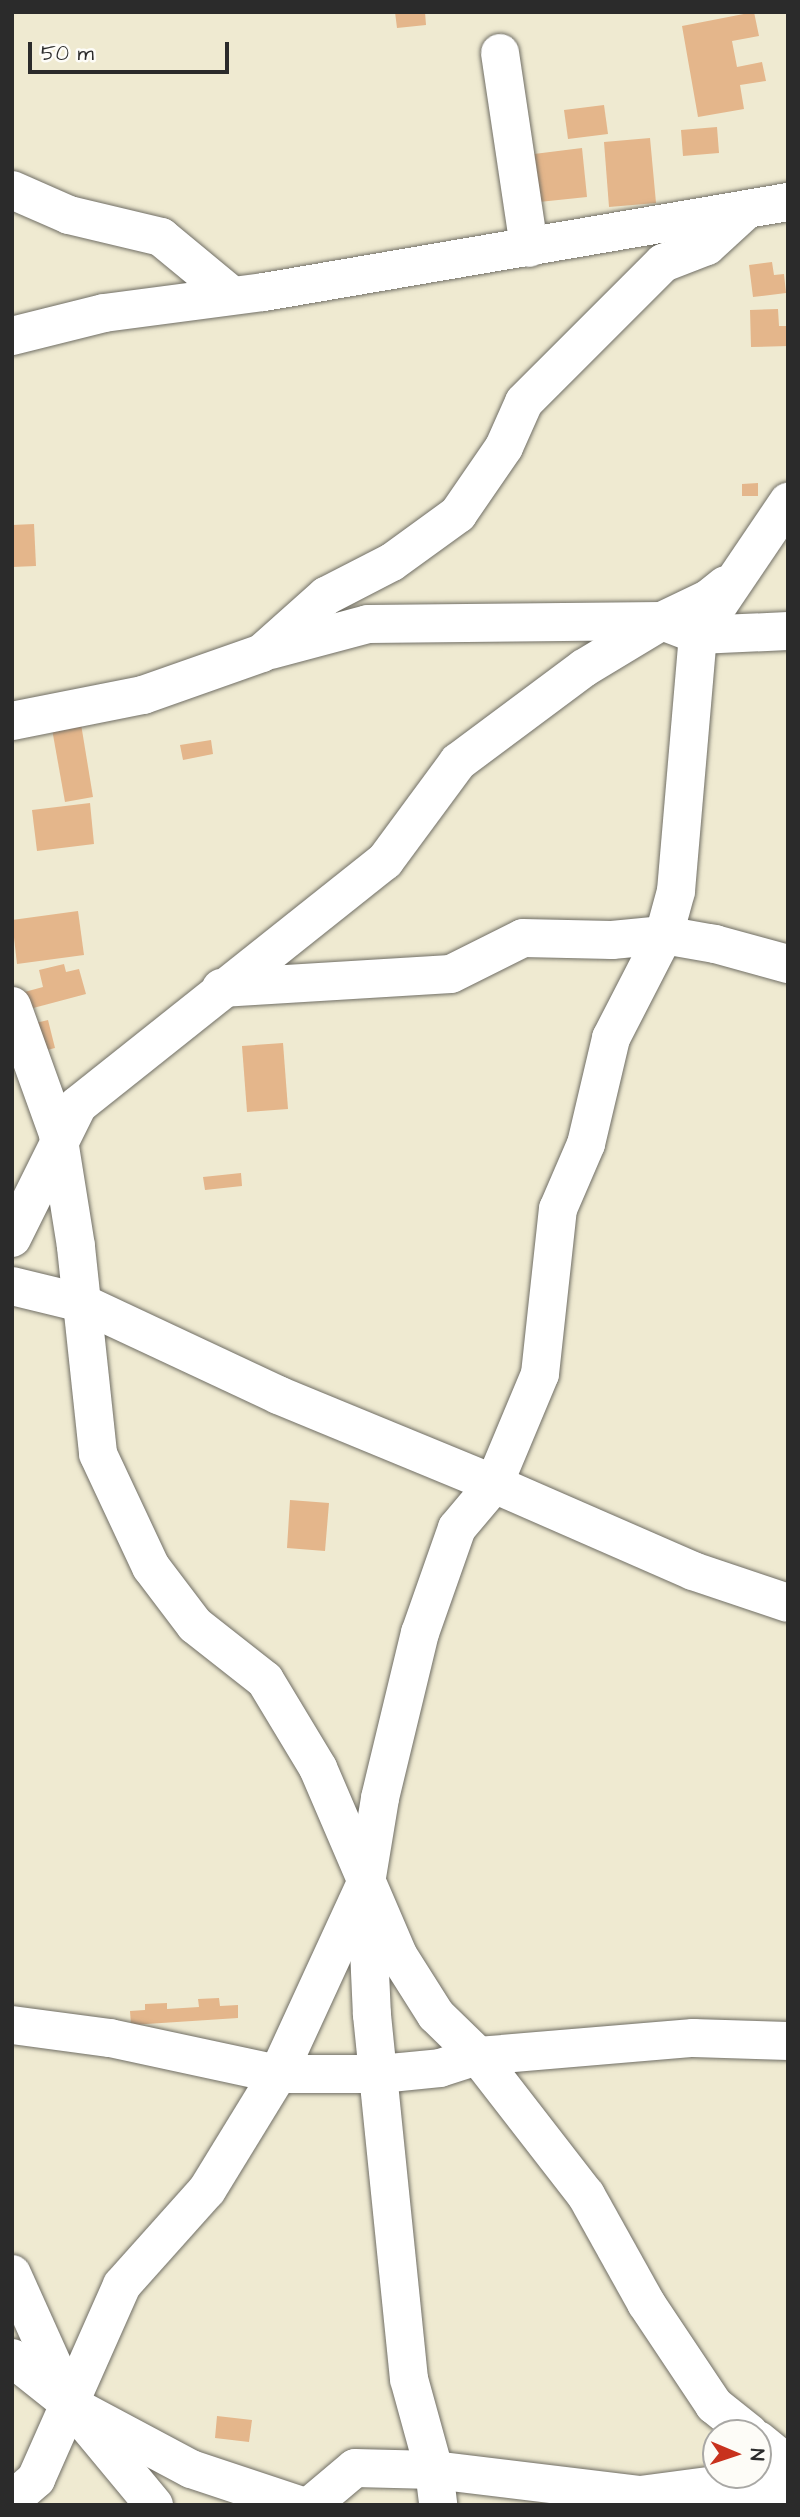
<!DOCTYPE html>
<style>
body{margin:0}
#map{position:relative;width:800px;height:2517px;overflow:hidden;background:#efead1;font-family:"Architects Daughter",sans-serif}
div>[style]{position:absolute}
.building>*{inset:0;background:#e4b68b}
.roads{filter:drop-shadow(0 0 2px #706e65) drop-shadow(0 0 2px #706e65)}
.minor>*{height:38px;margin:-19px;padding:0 19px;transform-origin:19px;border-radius:19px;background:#fff}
span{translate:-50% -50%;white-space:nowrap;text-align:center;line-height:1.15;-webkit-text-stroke:7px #fdfcf7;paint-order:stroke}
.frame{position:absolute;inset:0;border:14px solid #2b2b2b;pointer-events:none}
.north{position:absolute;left:702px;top:2419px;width:70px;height:70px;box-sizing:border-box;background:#fdfcf7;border:2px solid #a9a8a5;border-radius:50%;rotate:92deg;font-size:19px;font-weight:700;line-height:28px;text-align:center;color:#2b2b2b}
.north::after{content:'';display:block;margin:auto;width:24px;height:32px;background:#c8321e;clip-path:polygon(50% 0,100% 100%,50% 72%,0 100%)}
.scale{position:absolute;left:28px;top:42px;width:201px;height:32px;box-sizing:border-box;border:4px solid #2b2b2b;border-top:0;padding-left:9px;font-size:21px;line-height:24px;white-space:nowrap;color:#2b2b2b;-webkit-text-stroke:5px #fdfcf7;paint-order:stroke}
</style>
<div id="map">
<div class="building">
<div style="clip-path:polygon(395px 12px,425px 12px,426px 25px,397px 28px)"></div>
<div style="clip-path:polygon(754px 12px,759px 36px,732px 41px,737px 67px,762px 62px,766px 81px,740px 85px,744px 109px,698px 117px,682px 26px)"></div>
<div style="clip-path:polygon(604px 105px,608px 134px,568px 139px,564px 110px)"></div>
<div style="clip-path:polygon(717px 127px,719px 153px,683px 156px,681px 130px)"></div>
<div style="clip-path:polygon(650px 138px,656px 203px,609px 207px,604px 142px)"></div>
<div style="clip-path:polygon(582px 148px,587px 197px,539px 202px,534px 154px)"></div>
<div style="clip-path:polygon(772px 262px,774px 275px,784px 274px,786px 293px,753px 297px,749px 265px)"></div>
<div style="clip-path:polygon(778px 309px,779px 326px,788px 326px,788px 346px,751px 347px,750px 310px)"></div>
<div style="clip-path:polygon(758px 483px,758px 496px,742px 496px,742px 484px)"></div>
<div style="clip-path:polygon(34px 524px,36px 566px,12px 567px,12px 525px)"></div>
<div style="clip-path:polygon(81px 724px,93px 797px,65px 802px,52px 729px)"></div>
<div style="clip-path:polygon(211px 740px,213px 754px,183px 760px,180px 745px)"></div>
<div style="clip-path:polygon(90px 803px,94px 844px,37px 851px,32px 810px)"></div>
<div style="clip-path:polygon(78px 911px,84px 955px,17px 964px,12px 920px)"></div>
<div style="clip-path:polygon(64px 964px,66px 972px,79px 969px,86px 994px,22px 1011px,17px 994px,43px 987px,39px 970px)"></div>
<div style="clip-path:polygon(48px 1020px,55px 1048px,43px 1051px,36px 1023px)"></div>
<div style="clip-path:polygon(283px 1043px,288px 1109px,247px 1112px,242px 1046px)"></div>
<div style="clip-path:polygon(241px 1173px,242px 1186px,205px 1190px,203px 1177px)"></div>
<div style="clip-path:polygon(290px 1500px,329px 1503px,325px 1551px,287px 1548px)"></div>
<div style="clip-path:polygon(219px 1998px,220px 2006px,238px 2005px,238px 2018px,131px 2025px,130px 2011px,145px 2010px,145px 2004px,167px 2003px,167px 2009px,199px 2007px,198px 1999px)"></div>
<div style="clip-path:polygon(217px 2416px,252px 2420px,249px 2442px,215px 2438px)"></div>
</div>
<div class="roads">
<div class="minor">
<div style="left:500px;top:53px;width:197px;rotate:81.5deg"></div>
<div style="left:12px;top:190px;width:62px;rotate:23.7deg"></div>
<div style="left:69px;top:215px;width:95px;rotate:13.4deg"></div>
<div style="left:161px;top:237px;width:89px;rotate:39.6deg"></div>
<div style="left:12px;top:336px;width:95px;rotate:-14deg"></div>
<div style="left:104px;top:313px;width:161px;rotate:-7.5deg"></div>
<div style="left:264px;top:292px;width:532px;rotate:-9.75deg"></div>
<div style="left:271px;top:650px;width:100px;rotate:-15deg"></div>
<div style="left:368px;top:624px;width:294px;rotate:-0.6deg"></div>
<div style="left:662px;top:621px;width:39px;rotate:21deg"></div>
<div style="left:698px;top:635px;width:90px;rotate:-2.5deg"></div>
<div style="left:12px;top:721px;width:134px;rotate:-11.2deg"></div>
<div style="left:143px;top:695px;width:126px;rotate:-19.4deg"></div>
<div style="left:262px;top:653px;width:86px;rotate:-41.7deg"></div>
<div style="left:326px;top:596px;width:74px;rotate:-27.3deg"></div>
<div style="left:392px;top:562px;width:82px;rotate:-36deg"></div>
<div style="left:458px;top:514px;width:81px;rotate:-55.5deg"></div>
<div style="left:504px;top:447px;width:49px;rotate:-66deg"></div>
<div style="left:524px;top:402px;width:197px;rotate:-45deg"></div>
<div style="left:663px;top:263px;width:47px;rotate:-21.1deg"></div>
<div style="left:707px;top:246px;width:52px;rotate:-42.6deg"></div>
<div style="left:221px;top:988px;width:230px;rotate:-3.5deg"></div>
<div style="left:451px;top:974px;width:80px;rotate:-26.6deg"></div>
<div style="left:523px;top:938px;width:89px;rotate:1.3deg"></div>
<div style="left:612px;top:940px;width:52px;rotate:-5.5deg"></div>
<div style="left:664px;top:935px;width:52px;rotate:10deg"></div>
<div style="left:715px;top:944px;width:76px;rotate:15.3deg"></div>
<div style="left:12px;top:1006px;width:136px;rotate:70.2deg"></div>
<div style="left:58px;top:1134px;width:114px;rotate:80.9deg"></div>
<div style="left:76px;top:1247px;width:208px;rotate:83.9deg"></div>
<div style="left:98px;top:1454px;width:125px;rotate:64.9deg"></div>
<div style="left:151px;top:1567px;width:73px;rotate:52.8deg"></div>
<div style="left:195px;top:1625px;width:89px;rotate:38.2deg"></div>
<div style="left:265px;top:1680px;width:103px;rotate:58.9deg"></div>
<div style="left:318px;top:1768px;width:203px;rotate:66.8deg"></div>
<div style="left:398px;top:1955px;width:71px;rotate:57.7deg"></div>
<div style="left:436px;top:2015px;width:59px;rotate:44.3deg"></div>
<div style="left:478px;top:2056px;width:176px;rotate:52.2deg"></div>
<div style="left:586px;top:2195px;width:124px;rotate:60.9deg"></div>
<div style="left:646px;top:2303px;width:123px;rotate:56.3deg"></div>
<div style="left:714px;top:2405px;width:45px;rotate:38.7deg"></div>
<div style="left:12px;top:1238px;width:148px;rotate:-63.6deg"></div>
<div style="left:78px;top:1105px;width:392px;rotate:-38.5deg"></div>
<div style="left:385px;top:861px;width:123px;rotate:-53.6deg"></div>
<div style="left:458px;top:762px;width:157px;rotate:-36.7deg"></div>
<div style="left:584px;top:668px;width:91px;rotate:-31.1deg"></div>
<div style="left:662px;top:621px;width:51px;rotate:-25.6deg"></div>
<div style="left:708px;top:599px;width:22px;rotate:-39deg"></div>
<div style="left:12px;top:1286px;width:72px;rotate:13.7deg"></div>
<div style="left:82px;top:1303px;width:217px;rotate:25.1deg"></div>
<div style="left:278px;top:1395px;width:234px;rotate:22.4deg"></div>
<div style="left:494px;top:1484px;width:217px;rotate:23.6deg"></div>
<div style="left:693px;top:1571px;width:100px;rotate:18.6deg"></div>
<div style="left:367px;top:1906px;width:109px;rotate:87.4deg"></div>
<div style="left:372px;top:2015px;width:366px;rotate:84.2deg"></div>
<div style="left:409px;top:2379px;width:94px;rotate:74.6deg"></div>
<div style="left:434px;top:2470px;width:35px;rotate:83deg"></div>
<div style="left:12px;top:2025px;width:99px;rotate:7.6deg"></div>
<div style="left:110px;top:2038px;width:172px;rotate:12.1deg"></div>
<div style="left:278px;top:2074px;width:102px"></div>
<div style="left:380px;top:2074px;width:60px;rotate:-5.7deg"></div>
<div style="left:440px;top:2068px;width:40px;rotate:-18deg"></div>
<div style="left:478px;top:2056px;width:216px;rotate:-4.8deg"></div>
<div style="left:693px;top:2038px;width:95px;rotate:1.8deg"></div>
<div style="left:12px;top:2274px;width:144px;rotate:65.8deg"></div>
<div style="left:71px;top:2405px;width:130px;rotate:50.3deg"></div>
<div style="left:12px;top:2358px;width:75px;rotate:38.5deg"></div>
<div style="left:71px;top:2405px;width:136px;rotate:28.1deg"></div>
<div style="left:191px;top:2469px;width:114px;rotate:18.4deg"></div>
<div style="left:758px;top:2440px;width:38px;rotate:39deg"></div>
<div style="left:12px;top:2500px;width:32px;rotate:-41deg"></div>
<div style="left:36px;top:2479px;width:212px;rotate:-66.1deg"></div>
<div style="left:122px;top:2285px;width:127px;rotate:-48.2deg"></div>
<div style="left:207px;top:2190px;width:136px;rotate:-58.5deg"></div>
<div style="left:278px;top:2074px;width:210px;rotate:-65.3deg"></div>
<div style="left:366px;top:1883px;width:86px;rotate:-80.6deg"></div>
<div style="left:380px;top:1798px;width:170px;rotate:-76.4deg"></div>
<div style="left:420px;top:1633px;width:111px;rotate:-70.6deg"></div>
<div style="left:457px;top:1528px;width:57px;rotate:-49.9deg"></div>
<div style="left:494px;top:1484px;width:119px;rotate:-67.3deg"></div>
<div style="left:540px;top:1374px;width:166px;rotate:-83.8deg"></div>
<div style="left:558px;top:1209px;width:71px;rotate:-66.7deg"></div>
<div style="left:586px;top:1144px;width:109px;rotate:-76.7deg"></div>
<div style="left:611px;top:1038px;width:116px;rotate:-62.8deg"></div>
<div style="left:664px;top:935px;width:46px;rotate:-74.7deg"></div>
<div style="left:676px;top:891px;width:257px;rotate:-85.1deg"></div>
<div style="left:698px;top:635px;width:161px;rotate:-55.9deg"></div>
<div style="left:311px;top:2505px;width:57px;rotate:-40.1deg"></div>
<div style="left:355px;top:2468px;width:79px;rotate:1.5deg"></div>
<div style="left:434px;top:2470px;width:208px;rotate:6.9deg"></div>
<div style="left:640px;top:2495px;width:78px;rotate:-7.4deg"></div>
<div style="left:717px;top:2485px;width:71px;rotate:3.2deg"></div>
</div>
</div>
<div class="frame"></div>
<div class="north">N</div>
<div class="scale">50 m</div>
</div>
